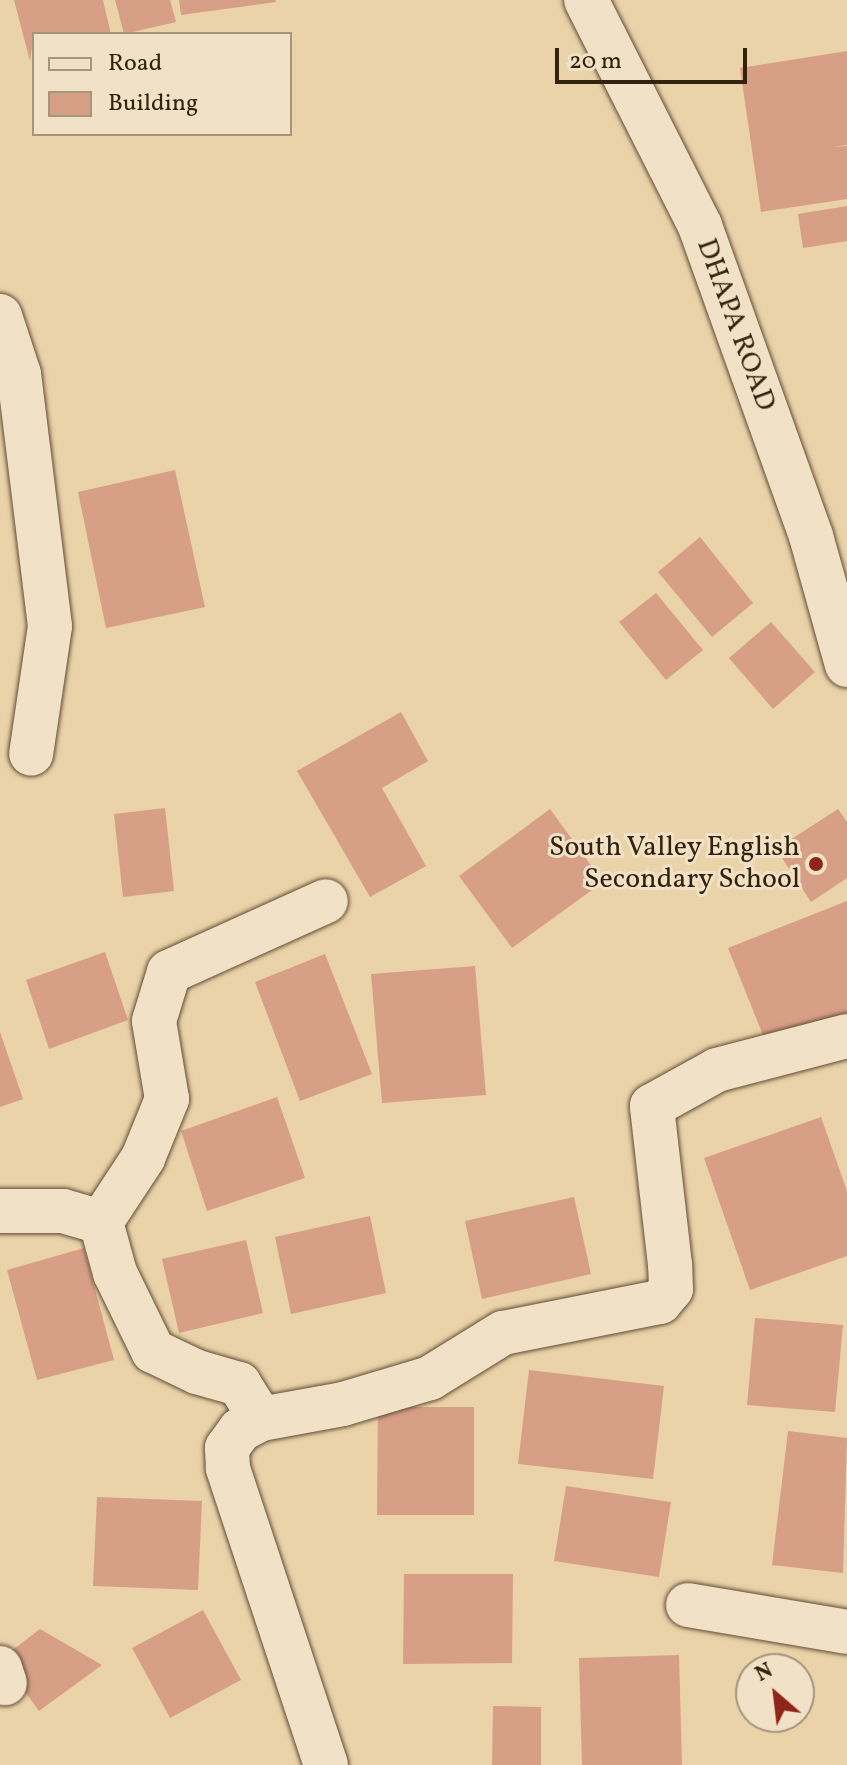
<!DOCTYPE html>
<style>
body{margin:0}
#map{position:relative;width:847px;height:1765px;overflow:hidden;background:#ead2a9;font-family:Vollkorn,serif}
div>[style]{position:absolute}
.building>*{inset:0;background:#d89f87}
.roads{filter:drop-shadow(0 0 2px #614e34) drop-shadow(0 0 2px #614e34)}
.minor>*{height:44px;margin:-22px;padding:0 22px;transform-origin:22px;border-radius:22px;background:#f1e2c7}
.dots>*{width:22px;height:22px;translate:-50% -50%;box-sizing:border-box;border:4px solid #f1e2c7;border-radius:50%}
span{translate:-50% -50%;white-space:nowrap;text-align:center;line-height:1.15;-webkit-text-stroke:6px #f1e2c7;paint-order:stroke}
.street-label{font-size:28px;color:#33220d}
.poi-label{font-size:28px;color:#33220d}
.right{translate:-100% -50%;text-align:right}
.legend{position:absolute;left:32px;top:32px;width:260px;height:104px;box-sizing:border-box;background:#f1e2c7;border:2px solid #a5957d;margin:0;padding:10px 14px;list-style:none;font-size:24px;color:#33220d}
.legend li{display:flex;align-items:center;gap:16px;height:40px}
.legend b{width:40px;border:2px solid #a5957d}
.north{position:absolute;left:735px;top:1653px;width:80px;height:80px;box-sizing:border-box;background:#f1e2c7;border:2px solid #a5957d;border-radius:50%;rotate:332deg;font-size:22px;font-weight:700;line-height:32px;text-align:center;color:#33220d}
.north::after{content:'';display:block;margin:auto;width:28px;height:36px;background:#8f2418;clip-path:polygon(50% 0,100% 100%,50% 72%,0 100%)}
.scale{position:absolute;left:555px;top:48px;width:192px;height:36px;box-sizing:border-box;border:4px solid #33220d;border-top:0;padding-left:10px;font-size:24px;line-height:28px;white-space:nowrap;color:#33220d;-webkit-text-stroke:6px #f1e2c7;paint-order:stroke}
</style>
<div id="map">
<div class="building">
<div style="clip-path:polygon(14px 0,103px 0,111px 34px,34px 34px,30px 61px)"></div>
<div style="clip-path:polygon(115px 0,170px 0,176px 22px,124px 34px)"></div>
<div style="clip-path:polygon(179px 0,275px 0,276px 2px,181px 15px)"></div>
<div style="clip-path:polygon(847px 51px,847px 145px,833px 147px,847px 146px,847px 199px,761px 212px,740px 68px)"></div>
<div style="clip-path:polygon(847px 206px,847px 241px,803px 248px,798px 214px)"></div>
<div style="clip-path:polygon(175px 470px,205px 607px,106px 628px,78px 492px)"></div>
<div style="clip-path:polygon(700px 537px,753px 603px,712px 637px,658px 572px)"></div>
<div style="clip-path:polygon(656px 593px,703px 650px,666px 680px,619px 622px)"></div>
<div style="clip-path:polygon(771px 622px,815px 672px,773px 709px,729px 658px)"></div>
<div style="clip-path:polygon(401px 712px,428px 761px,382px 788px,426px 866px,370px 897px,297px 771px)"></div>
<div style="clip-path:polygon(165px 808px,174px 891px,123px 897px,114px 814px)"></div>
<div style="clip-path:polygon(550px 809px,603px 882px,512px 948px,459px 876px)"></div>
<div style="clip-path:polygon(838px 809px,847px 822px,847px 878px,811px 902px,776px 849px)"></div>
<div style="clip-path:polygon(847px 901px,847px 1013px,767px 1045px,728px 948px)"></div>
<div style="clip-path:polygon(105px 952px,128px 1020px,49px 1049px,26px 980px)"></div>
<div style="clip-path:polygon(325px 954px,372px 1074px,300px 1101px,255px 982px)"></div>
<div style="clip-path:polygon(475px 966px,486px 1095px,382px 1103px,371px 974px)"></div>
<div style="clip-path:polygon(0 1032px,23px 1099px,0 1107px)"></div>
<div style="clip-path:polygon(277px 1097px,305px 1178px,207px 1211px,181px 1131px)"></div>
<div style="clip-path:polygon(821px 1117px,847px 1191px,847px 1256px,750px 1290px,704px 1158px)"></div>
<div style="clip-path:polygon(574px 1197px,591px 1274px,482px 1299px,465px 1221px)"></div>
<div style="clip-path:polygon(370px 1216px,386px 1293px,291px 1314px,275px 1237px)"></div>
<div style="clip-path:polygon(246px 1240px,263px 1313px,179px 1333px,162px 1259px)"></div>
<div style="clip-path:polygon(84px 1248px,114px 1360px,37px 1380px,7px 1270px)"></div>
<div style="clip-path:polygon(755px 1318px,843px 1325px,835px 1412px,747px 1405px)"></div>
<div style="clip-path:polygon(529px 1370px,664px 1386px,653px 1479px,518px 1464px)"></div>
<div style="clip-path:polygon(378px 1407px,474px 1407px,474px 1515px,377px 1515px)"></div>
<div style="clip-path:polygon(788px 1431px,847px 1438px,843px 1573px,772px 1565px)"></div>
<div style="clip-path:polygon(566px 1486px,671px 1502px,659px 1577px,554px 1561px)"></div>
<div style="clip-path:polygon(97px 1497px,202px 1501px,198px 1590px,93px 1586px)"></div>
<div style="clip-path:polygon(404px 1574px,513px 1574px,512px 1663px,403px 1664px)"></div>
<div style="clip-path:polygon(203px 1610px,241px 1680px,170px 1718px,132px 1648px)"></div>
<div style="clip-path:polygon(40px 1629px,102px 1665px,39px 1711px,1px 1659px)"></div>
<div style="clip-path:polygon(679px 1655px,682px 1765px,582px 1765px,579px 1658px)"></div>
<div style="clip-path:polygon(493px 1706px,541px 1707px,541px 1765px,492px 1765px)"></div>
</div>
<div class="roads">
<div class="minor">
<div style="left:586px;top:0;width:253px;rotate:63.2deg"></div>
<div style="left:700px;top:226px;width:329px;rotate:70.3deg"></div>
<div style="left:811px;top:536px;width:134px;rotate:74.4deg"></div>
<div style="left:0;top:316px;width:61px;rotate:71.9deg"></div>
<div style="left:19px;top:374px;width:254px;rotate:83deg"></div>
<div style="left:50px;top:626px;width:129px;rotate:98.4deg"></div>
<div style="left:0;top:1211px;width:63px"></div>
<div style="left:63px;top:1211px;width:40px;rotate:16deg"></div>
<div style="left:101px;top:1222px;width:53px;rotate:74.6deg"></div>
<div style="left:115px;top:1273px;width:87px;rotate:64deg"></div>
<div style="left:153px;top:1351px;width:49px;rotate:25.5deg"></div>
<div style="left:197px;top:1372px;width:44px;rotate:15.9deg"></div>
<div style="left:239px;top:1384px;width:41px;rotate:57.8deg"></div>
<div style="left:101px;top:1222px;width:77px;rotate:-56.7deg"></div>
<div style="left:143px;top:1158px;width:64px;rotate:-67.9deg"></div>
<div style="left:167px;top:1099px;width:79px;rotate:-99.5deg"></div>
<div style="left:154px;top:1021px;width:51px;rotate:-73deg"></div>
<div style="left:169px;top:972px;width:172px;rotate:-24.3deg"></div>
<div style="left:688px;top:1605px;width:161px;rotate:9.6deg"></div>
<div style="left:0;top:1668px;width:16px;rotate:72deg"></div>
<div style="left:326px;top:1765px;width:313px;rotate:-108.3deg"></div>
<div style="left:228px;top:1468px;width:20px;rotate:-93deg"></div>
<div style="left:227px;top:1448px;width:22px;rotate:-54deg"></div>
<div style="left:240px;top:1430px;width:24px;rotate:-28deg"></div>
<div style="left:261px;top:1419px;width:83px;rotate:-10.4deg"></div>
<div style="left:343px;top:1404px;width:91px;rotate:-16.6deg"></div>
<div style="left:430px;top:1378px;width:86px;rotate:-31.7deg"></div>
<div style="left:503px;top:1333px;width:160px;rotate:-11.2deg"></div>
<div style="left:660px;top:1302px;width:17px;rotate:-50deg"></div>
<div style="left:671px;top:1289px;width:24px;rotate:-92deg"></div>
<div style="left:670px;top:1265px;width:160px;rotate:-96.5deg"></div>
<div style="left:652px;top:1106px;width:74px;rotate:-29deg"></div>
<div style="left:717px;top:1070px;width:134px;rotate:-14.7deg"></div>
</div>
</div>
<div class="dots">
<div style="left:816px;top:864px;background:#8f2418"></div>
</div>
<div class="street-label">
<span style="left:735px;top:325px;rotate:70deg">DHAPA ROAD</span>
</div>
<div class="poi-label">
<span class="right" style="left:800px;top:864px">South Valley English<br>Secondary School</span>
</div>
<ul class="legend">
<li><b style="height:10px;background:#f1e2c7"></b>Road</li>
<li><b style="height:22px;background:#d89f87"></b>Building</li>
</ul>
<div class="north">N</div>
<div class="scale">20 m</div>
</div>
